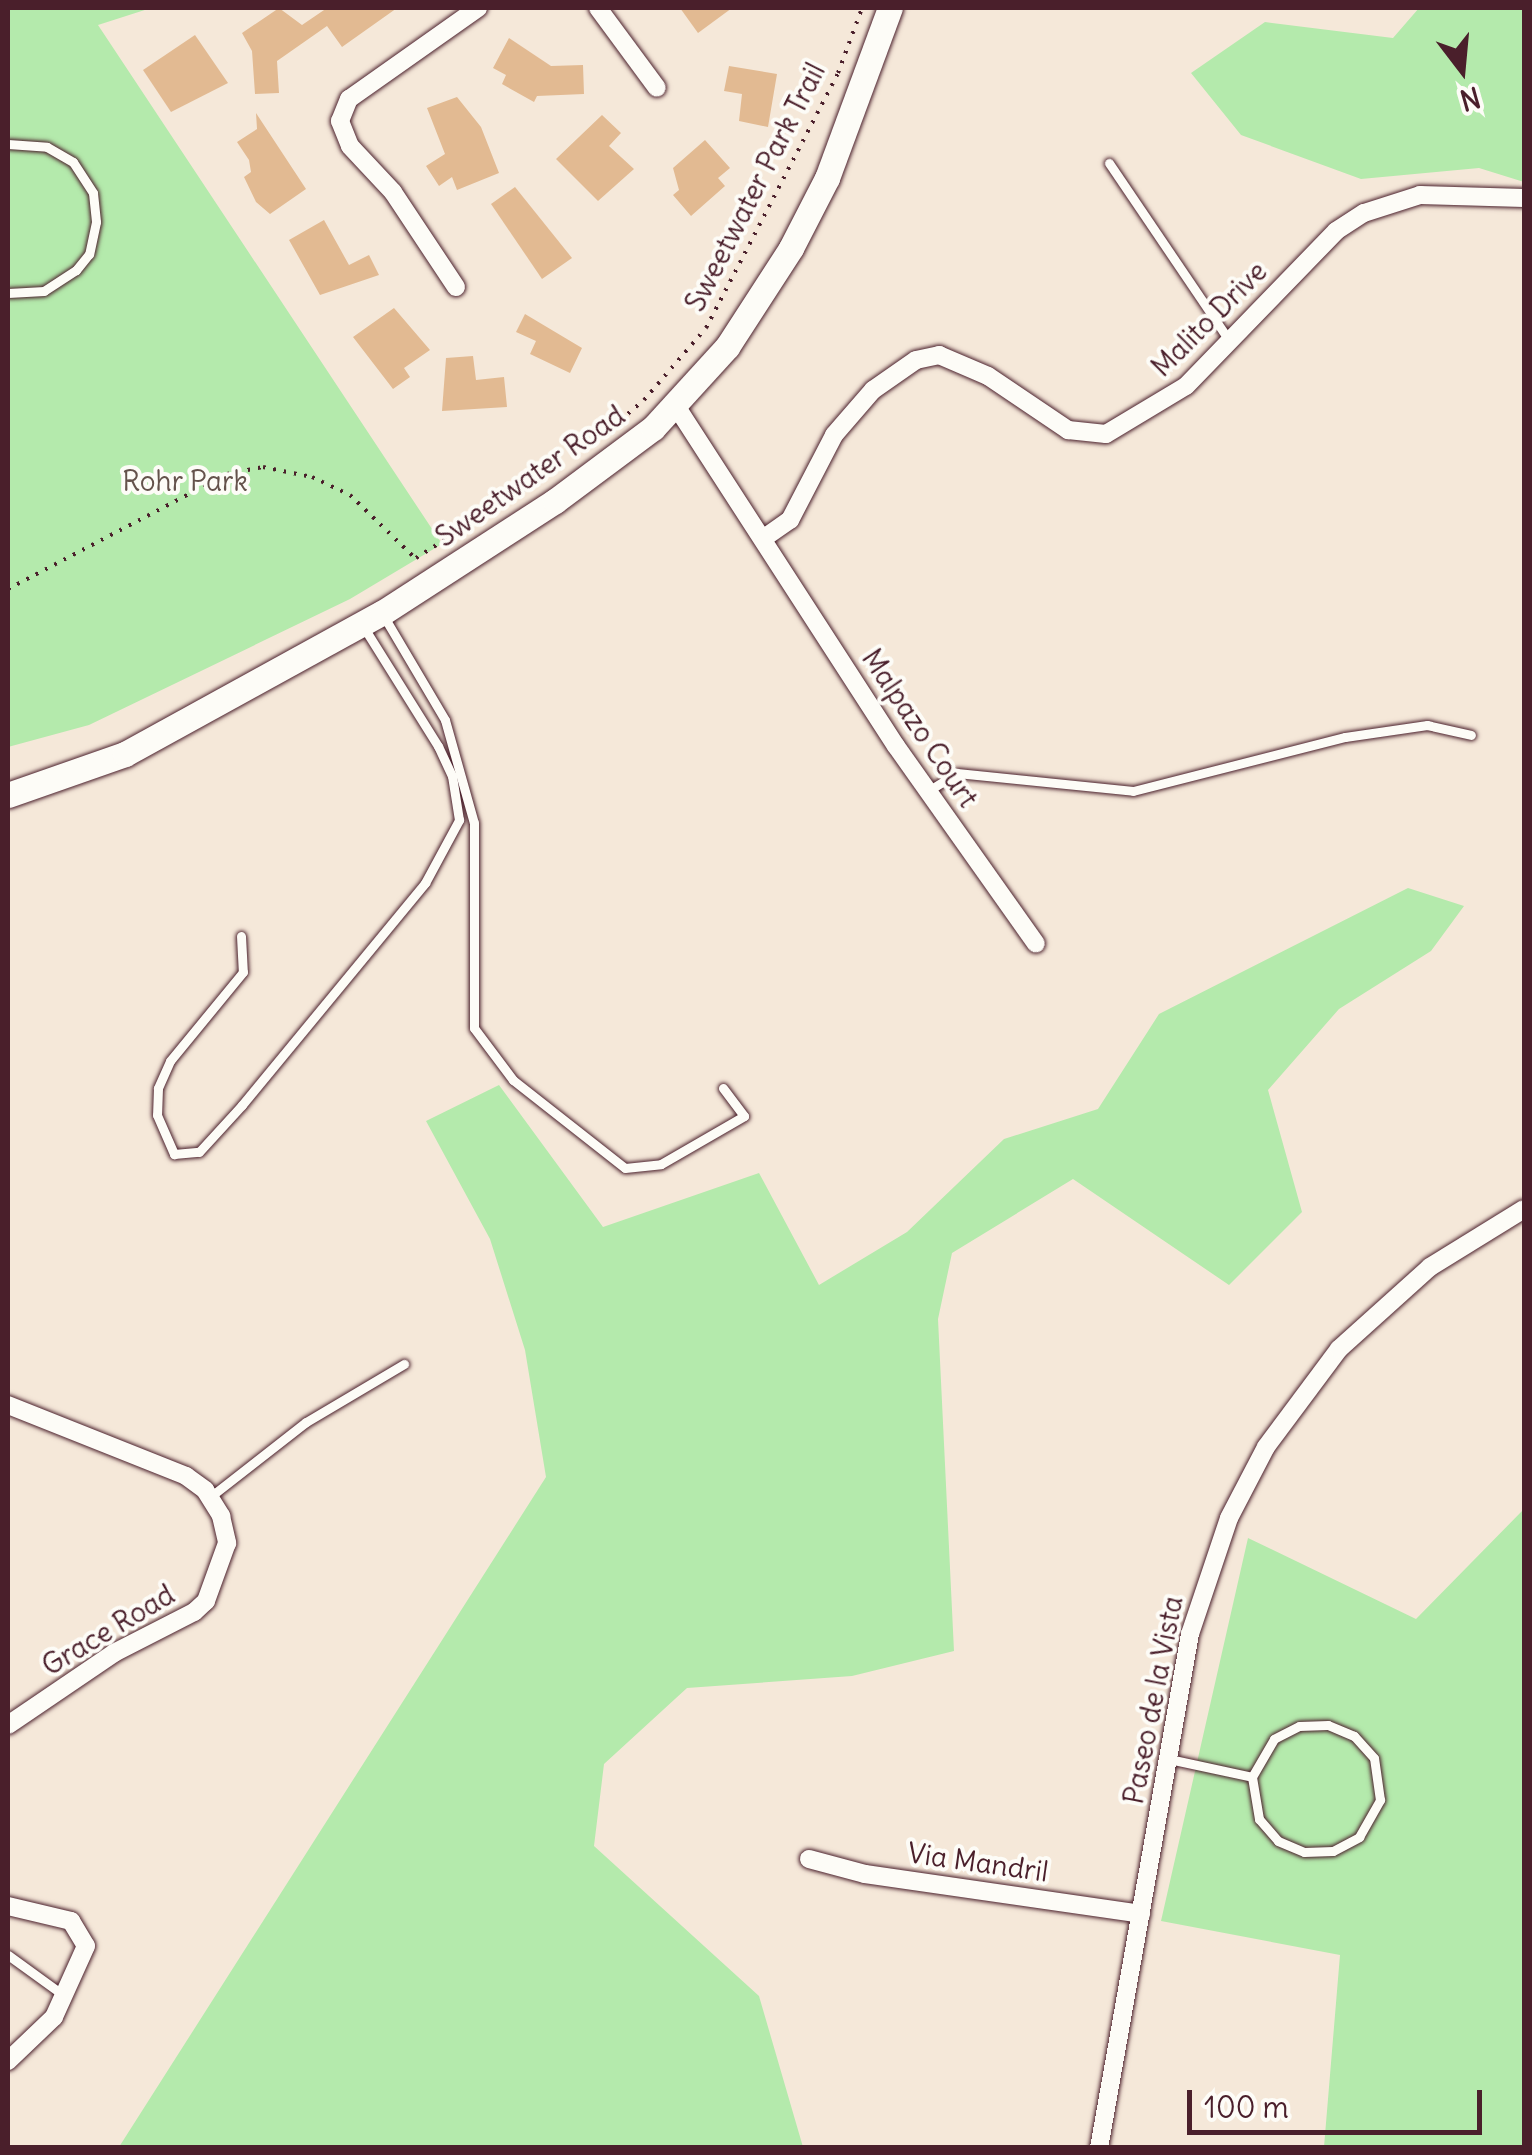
<!DOCTYPE html>
<style>
body{margin:0}
#map{position:relative;width:1532px;height:2155px;overflow:hidden;background:#f5e8d9;font-family:Delius,sans-serif}
div>[style]{position:absolute}
.green>*{inset:0;background:#b4eaac}
.building>*{inset:0;background:#e2ba92}
.path>*{height:4px;margin-top:-2px;transform-origin:0;background:repeating-linear-gradient(90deg,#4a1f2b 0 2.5px,transparent 0 10.5px)}
.roads{filter:drop-shadow(0 0 2px #4a1f2b) drop-shadow(0 0 2px #4a1f2b)}
.lane>*{height:9px;margin:-4.5px;padding:0 4.5px;transform-origin:4.5px;border-radius:4.5px;background:#fdfcf7}
.street>*{height:18px;margin:-9px;padding:0 9px;transform-origin:9px;border-radius:9px;background:#fdfcf7}
.secondary>*{height:25px;margin:-12.5px;padding:0 12.5px;transform-origin:12.5px;border-radius:12.5px;background:#fdfcf7}
span{translate:-50% -50%;white-space:nowrap;text-align:center;line-height:1.15;-webkit-text-stroke:8px #fdfcf7;paint-order:stroke}
.street-label{font-size:28px;color:#4a1f2b}
.park-label{font-size:28px;color:#64524b}
.frame{position:absolute;inset:0;border:10px solid #4a1f2b;pointer-events:none}
.north{position:absolute;left:1412px;top:20px;width:100px;height:100px;-webkit-text-stroke:8px #fdfcf7;paint-order:stroke;rotate:164deg;font-size:28px;font-weight:700;line-height:40px;text-align:center;color:#4a1f2b}
.north::after{content:'';display:block;margin:auto;width:35px;height:45px;background:#4a1f2b;clip-path:polygon(50% 0,100% 100%,50% 72%,0 100%)}
.scale{position:absolute;left:1187px;top:2090px;width:295px;height:45px;box-sizing:border-box;border:5px solid #4a1f2b;border-top:0;padding-left:12px;font-size:30px;line-height:35px;white-space:nowrap;color:#4a1f2b;-webkit-text-stroke:8px #fdfcf7;paint-order:stroke}
</style>
<div id="map">
<div class="green">
<div style="clip-path:polygon(8px 8px,151px 8px,98px 25px,442px 544px,350px 599px,89px 725px,8px 747px)"></div>
<div style="clip-path:polygon(1419px 8px,1524px 8px,1524px 182px,1479px 168px,1361px 179px,1241px 135px,1191px 73px,1265px 22px,1393px 38px)"></div>
<div style="clip-path:polygon(1408px 888px,1464px 906px,1431px 951px,1339px 1009px,1268px 1090px,1302px 1212px,1229px 1285px,1073px 1179px,952px 1253px,938px 1319px,954px 1651px,852px 1676px,687px 1688px,604px 1764px,594px 1846px,759px 1996px,803px 2147px,119px 2147px,546px 1477px,525px 1350px,490px 1239px,426px 1121px,499px 1085px,603px 1227px,759px 1173px,819px 1285px,907px 1232px,1004px 1139px,1098px 1109px,1159px 1014px)"></div>
<div style="clip-path:polygon(1524px 1509px,1524px 2147px,1324px 2147px,1340px 1955px,1161px 1921px,1248px 1538px,1416px 1619px)"></div>
</div>
<div class="building">
<div style="clip-path:polygon(279px 8px,302px 25px,327px 8px,397px 8px,342px 47px,327px 26px,277px 61px,279px 93px,255px 94px,252px 51px,242px 33px)"></div>
<div style="clip-path:polygon(680px 8px,732px 8px,698px 33px)"></div>
<div style="clip-path:polygon(195px 35px,228px 83px,171px 112px,143px 70px)"></div>
<div style="clip-path:polygon(509px 38px,551px 66px,583px 65px,584px 94px,537px 96px,534px 102px,502px 84px,506px 75px,493px 68px)"></div>
<div style="clip-path:polygon(729px 66px,777px 74px,768px 127px,739px 121px,742px 94px,724px 91px)"></div>
<div style="clip-path:polygon(457px 97px,481px 127px,499px 173px,457px 190px,452px 177px,439px 186px,426px 166px,445px 154px,427px 108px)"></div>
<div style="clip-path:polygon(256px 113px,306px 189px,270px 214px,256px 202px,244px 177px,251px 172px,249px 160px,237px 142px,257px 129px)"></div>
<div style="clip-path:polygon(602px 115px,621px 133px,609px 146px,634px 169px,598px 201px,556px 159px)"></div>
<div style="clip-path:polygon(705px 140px,730px 168px,718px 178px,725px 186px,691px 216px,673px 195px,679px 190px,673px 168px)"></div>
<div style="clip-path:polygon(515px 187px,572px 258px,542px 279px,491px 204px)"></div>
<div style="clip-path:polygon(324px 220px,349px 265px,369px 255px,379px 275px,320px 295px,289px 240px)"></div>
<div style="clip-path:polygon(394px 308px,430px 350px,404px 368px,410px 377px,393px 389px,353px 337px)"></div>
<div style="clip-path:polygon(525px 314px,582px 348px,570px 373px,530px 354px,536px 341px,516px 332px)"></div>
<div style="clip-path:polygon(473px 356px,476px 380px,504px 377px,507px 407px,442px 411px,446px 358px)"></div>
</div>
<div class="path">
<div style="left:596px;top:441px;width:63px;rotate:-40.5deg"></div>
<div style="left:644px;top:400px;width:95px;rotate:-49.3deg"></div>
<div style="left:706px;top:328px;width:287px;rotate:-62.6deg"></div>
<div style="left:838px;top:73px;width:69px;rotate:-69.7deg"></div>
<div style="left:416px;top:558px;width:175px;rotate:-32.4deg"></div>
<div style="left:8px;top:589px;width:247px;rotate:-27.7deg"></div>
<div style="left:227px;top:474px;width:37px;rotate:-11deg"></div>
<div style="left:263px;top:467px;width:50px;rotate:11.5deg"></div>
<div style="left:312px;top:477px;width:42px;rotate:25.3deg"></div>
<div style="left:350px;top:495px;width:93px;rotate:44.1deg"></div>
</div>
<div class="roads">
<div class="lane">
<div style="left:8px;top:144px;width:39px;rotate:4deg"></div>
<div style="left:47px;top:147px;width:30px;rotate:30deg"></div>
<div style="left:73px;top:162px;width:37px;rotate:57deg"></div>
<div style="left:93px;top:193px;width:29px;rotate:84deg"></div>
<div style="left:96px;top:222px;width:33px;rotate:102deg"></div>
<div style="left:89px;top:254px;width:21px;rotate:129deg"></div>
<div style="left:76px;top:270px;width:38px;rotate:147deg"></div>
<div style="left:44px;top:291px;width:36px;rotate:177deg"></div>
<div style="left:1109px;top:163px;width:212px;rotate:55.9deg"></div>
<div style="left:383px;top:615px;width:122px;rotate:59.4deg"></div>
<div style="left:445px;top:720px;width:107px;rotate:74.3deg"></div>
<div style="left:474px;top:823px;width:205px;rotate:90deg"></div>
<div style="left:474px;top:1028px;width:65px;rotate:53.1deg"></div>
<div style="left:513px;top:1080px;width:142px;rotate:38.2deg"></div>
<div style="left:625px;top:1168px;width:36px;rotate:-6deg"></div>
<div style="left:661px;top:1164px;width:96px;rotate:-30deg"></div>
<div style="left:744px;top:1116px;width:35px;rotate:-127deg"></div>
<div style="left:928px;top:791px;width:34px;rotate:-32deg"></div>
<div style="left:957px;top:773px;width:177px;rotate:5.8deg"></div>
<div style="left:1133px;top:791px;width:219px;rotate:-14.3deg"></div>
<div style="left:1345px;top:737px;width:83px;rotate:-8.3deg"></div>
<div style="left:1427px;top:725px;width:45px;rotate:12.8deg"></div>
<div style="left:241px;top:936px;width:36px;rotate:87deg"></div>
<div style="left:243px;top:972px;width:115px;rotate:129.4deg"></div>
<div style="left:170px;top:1061px;width:30px;rotate:114deg"></div>
<div style="left:158px;top:1088px;width:27px;rotate:92deg"></div>
<div style="left:157px;top:1115px;width:43px;rotate:66.4deg"></div>
<div style="left:174px;top:1154px;width:25px;rotate:-5deg"></div>
<div style="left:199px;top:1152px;width:64px;rotate:-47.5deg"></div>
<div style="left:242px;top:1105px;width:288px;rotate:-50.5deg"></div>
<div style="left:425px;top:883px;width:72px;rotate:-61.6deg"></div>
<div style="left:459px;top:820px;width:45px;rotate:-99deg"></div>
<div style="left:452px;top:776px;width:33px;rotate:-115deg"></div>
<div style="left:438px;top:746px;width:142px;rotate:-122deg"></div>
<div style="left:210px;top:1497px;width:122px;rotate:-38deg"></div>
<div style="left:306px;top:1422px;width:114px;rotate:-30.6deg"></div>
<div style="left:1169px;top:1759px;width:85px;rotate:12.2deg"></div>
<div style="left:1252px;top:1777px;width:43px;rotate:80.5deg"></div>
<div style="left:1259px;top:1819px;width:29px;rotate:49deg"></div>
<div style="left:1278px;top:1841px;width:28px;rotate:23deg"></div>
<div style="left:1304px;top:1852px;width:29px;rotate:-2deg"></div>
<div style="left:1333px;top:1851px;width:30px;rotate:-28deg"></div>
<div style="left:1359px;top:1837px;width:43px;rotate:-60.4deg"></div>
<div style="left:1380px;top:1800px;width:42px;rotate:-98.1deg"></div>
<div style="left:1374px;top:1758px;width:30px;rotate:-132deg"></div>
<div style="left:1354px;top:1736px;width:28px;rotate:-157deg"></div>
<div style="left:1328px;top:1725px;width:29px;rotate:178deg"></div>
<div style="left:1299px;top:1726px;width:28px;rotate:153deg"></div>
<div style="left:1274px;top:1739px;width:44px;rotate:120.1deg"></div>
<div style="left:8px;top:1955px;width:68px;rotate:36deg"></div>
</div>
<div class="street">
<div style="left:598px;top:8px;width:99px;rotate:53.6deg"></div>
<div style="left:456px;top:287px;width:114px;rotate:-123.6deg"></div>
<div style="left:393px;top:192px;width:63px;rotate:-133.1deg"></div>
<div style="left:350px;top:146px;width:27px;rotate:-112deg"></div>
<div style="left:340px;top:121px;width:24px;rotate:-68deg"></div>
<div style="left:349px;top:99px;width:158px;rotate:-35.2deg"></div>
<div style="left:676px;top:406px;width:405px;rotate:57.1deg"></div>
<div style="left:896px;top:746px;width:242px;rotate:54.7deg"></div>
<div style="left:764px;top:538px;width:32px;rotate:-35deg"></div>
<div style="left:790px;top:520px;width:96px;rotate:-62.6deg"></div>
<div style="left:834px;top:435px;width:60px;rotate:-49.1deg"></div>
<div style="left:873px;top:390px;width:52px;rotate:-34.9deg"></div>
<div style="left:916px;top:360px;width:24px;rotate:-12deg"></div>
<div style="left:939px;top:355px;width:53px;rotate:23.2deg"></div>
<div style="left:988px;top:376px;width:97px;rotate:34deg"></div>
<div style="left:1068px;top:430px;width:38px;rotate:6deg"></div>
<div style="left:1106px;top:434px;width:93px;rotate:-31deg"></div>
<div style="left:1186px;top:386px;width:216px;rotate:-45.9deg"></div>
<div style="left:1336px;top:231px;width:33px;rotate:-33deg"></div>
<div style="left:1364px;top:213px;width:59px;rotate:-17.8deg"></div>
<div style="left:1420px;top:195px;width:104px;rotate:1.7deg"></div>
<div style="left:8px;top:1405px;width:192px;rotate:21.7deg"></div>
<div style="left:186px;top:1476px;width:24px;rotate:36deg"></div>
<div style="left:205px;top:1490px;width:31px;rotate:58deg"></div>
<div style="left:221px;top:1516px;width:28px;rotate:77deg"></div>
<div style="left:227px;top:1543px;width:62px;rotate:109.9deg"></div>
<div style="left:206px;top:1601px;width:16px;rotate:137deg"></div>
<div style="left:194px;top:1612px;width:90px;rotate:152.9deg"></div>
<div style="left:114px;top:1653px;width:128px;rotate:145.8deg"></div>
<div style="left:809px;top:1859px;width:58px;rotate:15deg"></div>
<div style="left:865px;top:1874px;width:279px;rotate:8.2deg"></div>
<div style="left:8px;top:1906px;width:65px;rotate:13.4deg"></div>
<div style="left:71px;top:1921px;width:29px;rotate:59deg"></div>
<div style="left:86px;top:1946px;width:78px;rotate:114.3deg"></div>
<div style="left:54px;top:2017px;width:64px;rotate:136.3deg"></div>
<div style="left:1099px;top:2148px;width:522px;rotate:-79.96deg"></div>
<div style="left:1190px;top:1634px;width:122px;rotate:-71.4deg"></div>
<div style="left:1229px;top:1518px;width:80px;rotate:-62.5deg"></div>
<div style="left:1266px;top:1447px;width:122px;rotate:-53.3deg"></div>
<div style="left:1339px;top:1349px;width:122px;rotate:-42deg"></div>
<div style="left:1430px;top:1267px;width:110px;rotate:-31.7deg"></div>
</div>
<div class="secondary">
<div style="left:8px;top:795px;width:124px;rotate:-19.3deg"></div>
<div style="left:125px;top:754px;width:293px;rotate:-28.8deg"></div>
<div style="left:382px;top:613px;width:206px;rotate:-32.9deg"></div>
<div style="left:555px;top:501px;width:122px;rotate:-36.7deg"></div>
<div style="left:653px;top:428px;width:110px;rotate:-47.6deg"></div>
<div style="left:727px;top:347px;width:118px;rotate:-57.1deg"></div>
<div style="left:791px;top:248px;width:79px;rotate:-62.8deg"></div>
<div style="left:827px;top:178px;width:181px;rotate:-69.7deg"></div>
</div>
</div>
<div class="street-label">
<span style="left:755px;top:187px;rotate:-63deg">Sweetwater Park Trail</span>
<span style="left:1209px;top:319px;rotate:-45deg">Malito Drive</span>
<span style="left:530px;top:476px;rotate:-35deg">Sweetwater Road</span>
<span style="left:920px;top:728px;rotate:56deg">Malpazo Court</span>
<span style="left:108px;top:1630px;rotate:-31deg">Grace Road</span>
<span style="left:1153px;top:1700px;rotate:-79deg">Paseo de la Vista</span>
<span style="left:978px;top:1862px;rotate:8deg">Via Mandril</span>
</div>
<div class="park-label">
<span style="left:185px;top:481px">Rohr Park</span>
</div>
<div class="frame"></div>
<div class="north">N</div>
<div class="scale">100 m</div>
</div>
